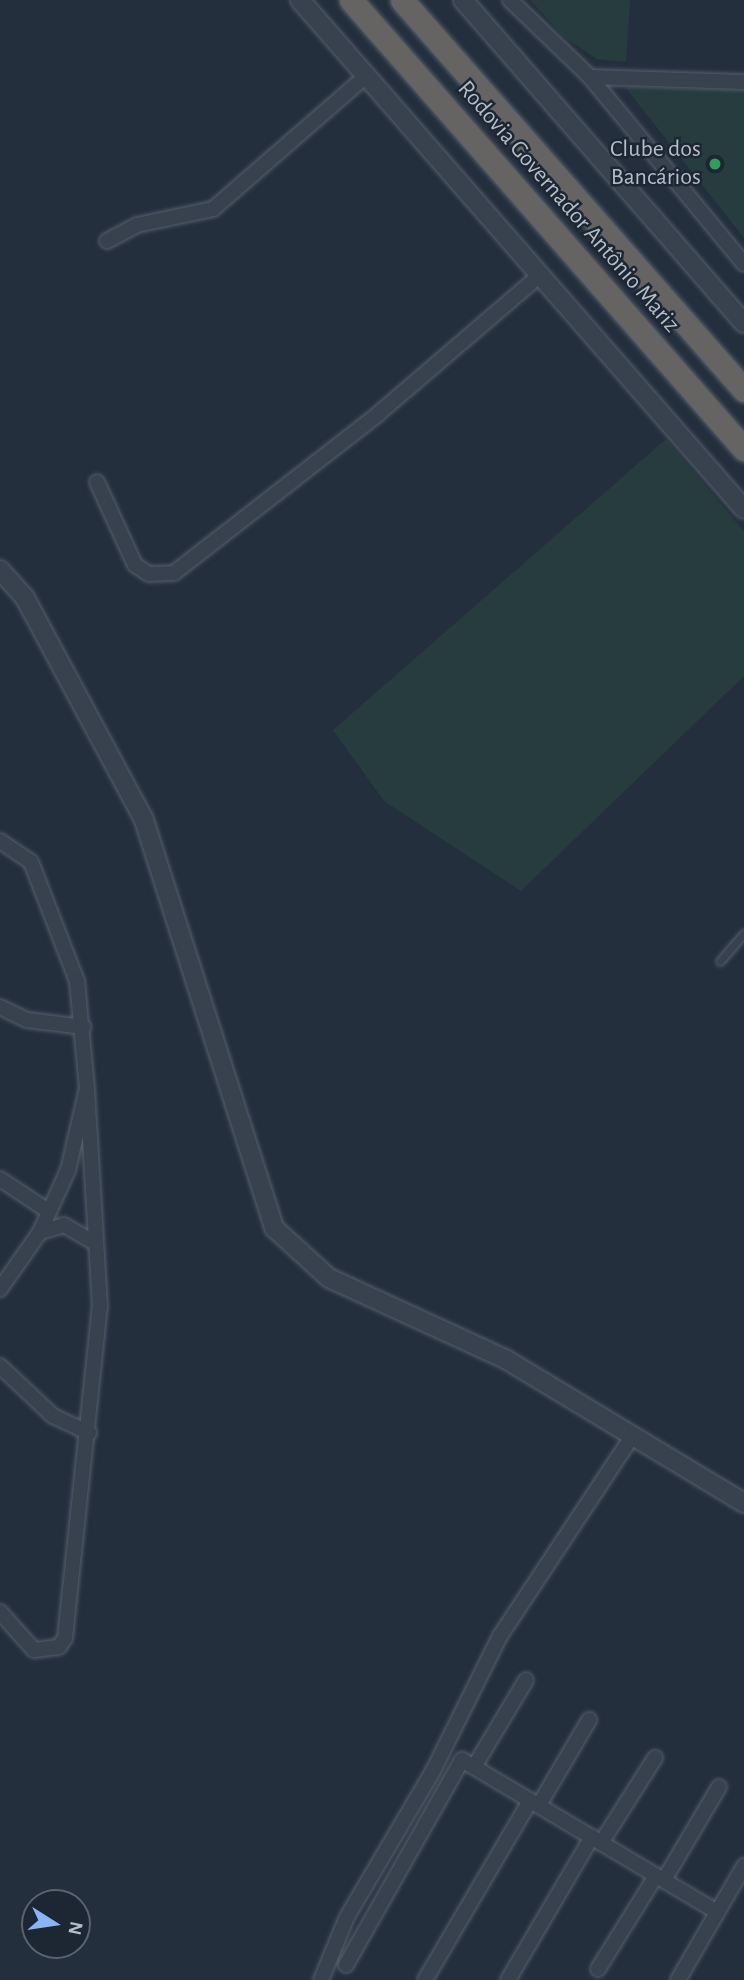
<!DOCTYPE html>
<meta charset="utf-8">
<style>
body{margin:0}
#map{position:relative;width:744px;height:1980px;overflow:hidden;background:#242f3e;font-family:"Alegreya Sans",sans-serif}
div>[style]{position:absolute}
.green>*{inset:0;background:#263c3f}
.roads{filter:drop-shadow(0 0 2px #565f6c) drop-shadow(0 0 2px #565f6c)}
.service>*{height:7px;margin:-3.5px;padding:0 3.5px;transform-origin:3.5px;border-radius:3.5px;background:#38414e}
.minor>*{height:14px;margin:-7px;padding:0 7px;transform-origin:7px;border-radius:7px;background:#38414e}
.tertiary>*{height:18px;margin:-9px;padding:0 9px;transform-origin:9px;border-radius:9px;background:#38414e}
.trunk>*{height:23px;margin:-11.5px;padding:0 11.5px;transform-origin:11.5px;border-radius:11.5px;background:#656462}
.dots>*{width:19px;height:19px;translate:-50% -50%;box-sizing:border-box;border:4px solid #1d2633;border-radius:50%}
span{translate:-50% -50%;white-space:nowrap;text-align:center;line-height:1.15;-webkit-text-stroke:5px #1d2633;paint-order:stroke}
.poi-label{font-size:24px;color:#b4bcc9}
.right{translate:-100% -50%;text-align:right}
.street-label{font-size:24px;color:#b4bcc9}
.north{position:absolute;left:21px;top:1889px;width:70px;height:70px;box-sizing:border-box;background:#1d2633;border:2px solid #59626f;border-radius:50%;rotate:102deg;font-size:19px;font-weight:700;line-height:28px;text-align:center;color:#b4bcc9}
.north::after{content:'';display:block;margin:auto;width:24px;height:32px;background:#8ab4f8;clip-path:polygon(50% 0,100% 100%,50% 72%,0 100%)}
</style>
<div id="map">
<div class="green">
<div style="clip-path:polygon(530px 0,630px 0,626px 62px,597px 59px,565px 38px)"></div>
<div style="clip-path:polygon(625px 87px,744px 90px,744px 238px)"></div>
<div style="clip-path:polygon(666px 439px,744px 531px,744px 676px,521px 891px,384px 801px,333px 730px)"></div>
</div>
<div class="roads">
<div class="service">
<div style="left:720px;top:961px;width:37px;rotate:-49deg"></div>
</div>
<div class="minor">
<div style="left:510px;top:0;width:111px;rotate:43.9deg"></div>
<div style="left:590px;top:77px;width:242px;rotate:50.5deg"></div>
<div style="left:590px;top:77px;width:154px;rotate:1.9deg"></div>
<div style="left:107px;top:241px;width:34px;rotate:-28deg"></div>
<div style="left:137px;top:225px;width:78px;rotate:-11.9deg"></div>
<div style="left:213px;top:209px;width:203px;rotate:-41deg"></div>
<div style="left:97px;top:482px;width:91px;rotate:65.4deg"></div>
<div style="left:135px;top:565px;width:17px;rotate:33deg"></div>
<div style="left:149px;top:574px;width:25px;rotate:-2deg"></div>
<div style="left:174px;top:573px;width:259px;rotate:-37.9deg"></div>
<div style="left:378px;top:414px;width:213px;rotate:-40.6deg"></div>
<div style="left:0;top:841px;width:37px;rotate:34deg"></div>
<div style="left:31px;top:862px;width:128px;rotate:68.9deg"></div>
<div style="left:77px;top:981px;width:107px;rotate:84.7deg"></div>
<div style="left:87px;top:1088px;width:84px;rotate:103deg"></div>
<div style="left:68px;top:1170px;width:68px;rotate:114.3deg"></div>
<div style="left:40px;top:1232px;width:70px;rotate:125.1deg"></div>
<div style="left:0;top:1007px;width:30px;rotate:26deg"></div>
<div style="left:27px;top:1020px;width:57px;rotate:7deg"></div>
<div style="left:0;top:1179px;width:58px;rotate:33.7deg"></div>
<div style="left:40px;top:1232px;width:25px;rotate:-16deg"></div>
<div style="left:64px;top:1225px;width:34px;rotate:30deg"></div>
<div style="left:0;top:1366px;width:73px;rotate:43.3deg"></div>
<div style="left:53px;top:1416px;width:40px;rotate:25deg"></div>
<div style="left:0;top:1612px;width:51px;rotate:48.2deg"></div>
<div style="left:34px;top:1650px;width:25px;rotate:-7deg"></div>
<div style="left:59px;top:1647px;width:11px;rotate:-56deg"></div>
<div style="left:65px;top:1638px;width:333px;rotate:-84deg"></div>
<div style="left:100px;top:1307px;width:219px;rotate:-93.4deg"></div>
<div style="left:474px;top:1767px;width:101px;rotate:-59.1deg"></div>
<div style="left:539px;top:1805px;width:99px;rotate:-59.5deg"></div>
<div style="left:601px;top:1843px;width:101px;rotate:-57.6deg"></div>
<div style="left:664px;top:1880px;width:108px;rotate:-59.4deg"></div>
<div style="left:346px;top:1965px;width:236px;rotate:-60.5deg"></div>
<div style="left:462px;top:1760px;width:297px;rotate:30.8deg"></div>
<div style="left:598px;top:1969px;width:110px;rotate:-58.1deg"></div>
<div style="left:321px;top:1980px;width:68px;rotate:-67.6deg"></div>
<div style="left:347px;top:1917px;width:169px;rotate:-59.5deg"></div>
<div style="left:433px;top:1771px;width:151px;rotate:-63.6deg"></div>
<div style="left:500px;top:1636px;width:237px;rotate:-56.5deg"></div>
<div style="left:425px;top:1980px;width:208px;rotate:-59.6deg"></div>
<div style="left:508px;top:1980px;width:166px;rotate:-59.6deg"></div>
<div style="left:678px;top:1980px;width:132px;rotate:-59.9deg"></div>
</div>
<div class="tertiary">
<div style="left:300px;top:0;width:675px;rotate:48.9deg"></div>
<div style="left:463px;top:0;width:428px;rotate:49deg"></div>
<div style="left:0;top:570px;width:38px;rotate:48deg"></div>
<div style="left:25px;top:598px;width:252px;rotate:61.8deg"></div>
<div style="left:144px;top:820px;width:428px;rotate:72.3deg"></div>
<div style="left:274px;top:1228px;width:74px;rotate:42.3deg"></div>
<div style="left:329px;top:1278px;width:196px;rotate:24.7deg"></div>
<div style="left:507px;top:1360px;width:277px;rotate:31.1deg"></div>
</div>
<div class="trunk">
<div style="left:351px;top:0;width:597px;rotate:48.81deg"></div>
<div style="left:402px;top:0;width:519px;rotate:48.75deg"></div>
</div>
</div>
<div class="dots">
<div style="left:715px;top:164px;background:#2e9e5b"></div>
</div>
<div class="poi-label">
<span class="right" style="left:701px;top:164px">Clube dos<br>Bancários</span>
</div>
<div class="street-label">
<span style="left:568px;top:207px;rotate:49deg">Rodovia Governador Antônio Mariz</span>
</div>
<div class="north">N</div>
</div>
